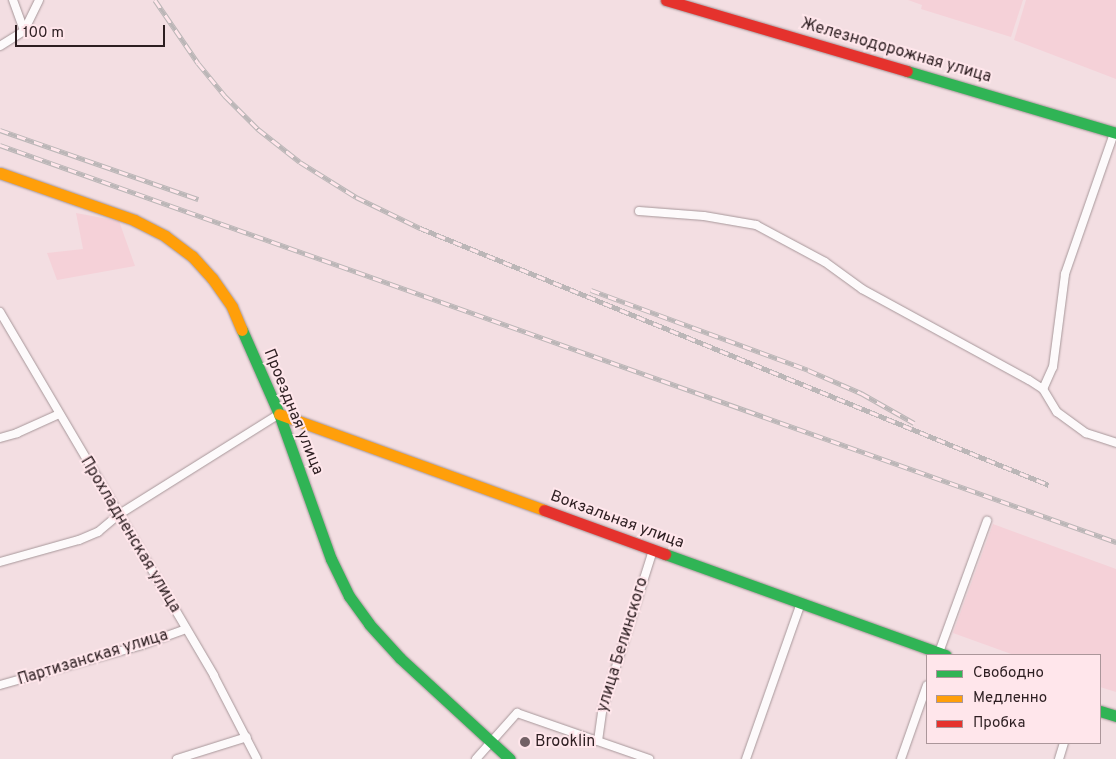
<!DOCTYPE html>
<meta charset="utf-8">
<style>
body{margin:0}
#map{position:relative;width:1116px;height:759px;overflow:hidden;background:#f3dee2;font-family:Overpass,sans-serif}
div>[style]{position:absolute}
.built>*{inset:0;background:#f5d1d8}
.roads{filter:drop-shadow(0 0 1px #a7979a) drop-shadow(0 0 1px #a7979a)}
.street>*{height:8px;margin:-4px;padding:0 4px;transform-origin:4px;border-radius:4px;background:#fdfafb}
.fast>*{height:11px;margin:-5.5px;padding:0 5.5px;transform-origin:5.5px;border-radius:5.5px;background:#30b455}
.slow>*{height:11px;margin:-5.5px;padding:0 5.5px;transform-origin:5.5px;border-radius:5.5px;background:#ff9f0a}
.jam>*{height:11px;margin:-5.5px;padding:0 5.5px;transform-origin:5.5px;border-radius:5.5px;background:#e5322d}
.rail>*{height:5px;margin-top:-2.5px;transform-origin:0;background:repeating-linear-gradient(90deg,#ffe6eb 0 9px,#bbb6b7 0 18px);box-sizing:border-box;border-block:1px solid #bbb6b7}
.dots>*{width:14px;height:14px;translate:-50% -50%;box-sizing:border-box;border:2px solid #ffe6eb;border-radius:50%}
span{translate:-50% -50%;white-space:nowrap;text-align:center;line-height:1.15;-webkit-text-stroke:4px #ffe6eb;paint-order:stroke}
.street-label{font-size:16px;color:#2d1e21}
.poi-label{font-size:16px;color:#2d1e21}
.left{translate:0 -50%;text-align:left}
.legend{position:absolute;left:926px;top:654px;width:175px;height:90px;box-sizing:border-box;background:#ffe6eb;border:1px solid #ab969a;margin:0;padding:6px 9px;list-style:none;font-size:15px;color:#2d1e21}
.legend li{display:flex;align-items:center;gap:10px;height:25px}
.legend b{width:25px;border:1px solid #ab969a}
.scale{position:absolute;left:15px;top:25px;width:150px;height:22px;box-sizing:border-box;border:2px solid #2d1e21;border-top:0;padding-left:6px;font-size:15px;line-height:18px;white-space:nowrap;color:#2d1e21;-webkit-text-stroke:4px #ffe6eb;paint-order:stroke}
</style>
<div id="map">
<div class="built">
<div style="clip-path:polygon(908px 0,1023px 0,1011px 37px,921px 9px,922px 5px)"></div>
<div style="clip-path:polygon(1026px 0,1116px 0,1116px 79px,1014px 40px)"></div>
<div style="clip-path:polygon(76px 213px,119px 221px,135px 266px,57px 280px,47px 253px,83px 249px)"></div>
<div style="clip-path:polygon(993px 524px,1116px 569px,1116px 692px,1100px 687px,1100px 655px,1014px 655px,953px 633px)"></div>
</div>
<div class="roads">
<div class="street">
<div style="left:13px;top:0;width:33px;rotate:70deg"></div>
<div style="left:0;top:46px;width:28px;rotate:-32deg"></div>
<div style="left:24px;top:31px;width:34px;rotate:-64deg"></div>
<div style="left:639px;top:211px;width:65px;rotate:4.4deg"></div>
<div style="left:704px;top:216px;width:53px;rotate:9.8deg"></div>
<div style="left:756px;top:225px;width:78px;rotate:28.2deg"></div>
<div style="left:825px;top:262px;width:46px;rotate:36.1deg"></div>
<div style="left:862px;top:289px;width:190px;rotate:28.6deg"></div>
<div style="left:1029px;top:380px;width:17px;rotate:33deg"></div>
<div style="left:1043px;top:389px;width:27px;rotate:59deg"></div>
<div style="left:1057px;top:412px;width:36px;rotate:36deg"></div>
<div style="left:1086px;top:433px;width:32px;rotate:18deg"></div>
<div style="left:0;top:312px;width:422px;rotate:59.5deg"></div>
<div style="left:214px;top:676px;width:93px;rotate:62.6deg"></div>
<div style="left:1043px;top:389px;width:24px;rotate:-66deg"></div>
<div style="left:1053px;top:367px;width:94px;rotate:-82.6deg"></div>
<div style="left:1065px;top:274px;width:149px;rotate:-70.8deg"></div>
<div style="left:0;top:438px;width:18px;rotate:-16deg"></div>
<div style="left:17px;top:433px;width:46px;rotate:-24.3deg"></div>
<div style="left:0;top:562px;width:82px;rotate:-15.6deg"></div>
<div style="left:79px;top:540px;width:21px;rotate:-23deg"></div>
<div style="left:98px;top:532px;width:26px;rotate:-40deg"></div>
<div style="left:118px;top:515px;width:190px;rotate:-32.1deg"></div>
<div style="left:938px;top:655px;width:143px;rotate:-69.9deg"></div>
<div style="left:0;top:685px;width:148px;rotate:-15.7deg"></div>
<div style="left:142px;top:645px;width:47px;rotate:-20deg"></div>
<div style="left:598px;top:741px;width:30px;rotate:-82deg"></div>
<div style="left:602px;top:711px;width:169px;rotate:-72.4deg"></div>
<div style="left:177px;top:759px;width:73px;rotate:-17.4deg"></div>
<div style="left:476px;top:759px;width:62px;rotate:-48.3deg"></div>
<div style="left:517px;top:713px;width:140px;rotate:19.2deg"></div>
<div style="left:746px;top:759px;width:165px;rotate:-70.6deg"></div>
<div style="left:901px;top:759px;width:78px;rotate:-70.6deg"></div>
<div style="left:1059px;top:759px;width:17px;rotate:-73deg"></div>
</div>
<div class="fast">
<div style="left:907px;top:71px;width:218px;rotate:16.5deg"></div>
<div style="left:242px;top:330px;width:92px;rotate:66.2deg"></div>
<div style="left:279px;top:414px;width:154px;rotate:70.3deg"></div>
<div style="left:331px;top:559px;width:41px;rotate:64.1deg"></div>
<div style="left:349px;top:596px;width:34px;rotate:54deg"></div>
<div style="left:369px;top:624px;width:46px;rotate:47.6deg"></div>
<div style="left:400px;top:658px;width:149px;rotate:42.6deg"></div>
<div style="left:665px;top:554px;width:298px;rotate:19.8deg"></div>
<div style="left:1100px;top:711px;width:17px;rotate:17deg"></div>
</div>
<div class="slow">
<div style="left:0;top:173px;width:142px;rotate:19.3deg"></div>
<div style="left:134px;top:220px;width:35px;rotate:27deg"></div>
<div style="left:165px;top:236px;width:34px;rotate:37deg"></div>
<div style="left:192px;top:256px;width:30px;rotate:48deg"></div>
<div style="left:212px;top:278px;width:35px;rotate:55deg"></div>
<div style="left:232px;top:307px;width:25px;rotate:67deg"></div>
<div style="left:279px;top:414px;width:282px;rotate:19.9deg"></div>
</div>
<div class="jam">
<div style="left:666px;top:0;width:251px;rotate:16.4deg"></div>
<div style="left:544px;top:510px;width:129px;rotate:20deg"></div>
</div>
</div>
<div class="rail">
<div style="left:155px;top:0;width:76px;rotate:55.7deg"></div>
<div style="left:198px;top:63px;width:43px;rotate:50.7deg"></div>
<div style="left:225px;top:96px;width:47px;rotate:45deg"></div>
<div style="left:258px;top:129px;width:53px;rotate:38.2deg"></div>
<div style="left:300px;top:162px;width:66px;rotate:32deg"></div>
<div style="left:356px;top:197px;width:71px;rotate:25.8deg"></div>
<div style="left:420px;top:228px;width:679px;rotate:22.22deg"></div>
<div style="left:0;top:130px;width:210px;rotate:19.2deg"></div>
<div style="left:0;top:145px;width:1185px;rotate:19.58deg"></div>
<div style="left:591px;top:290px;width:231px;rotate:20.2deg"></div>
<div style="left:808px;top:370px;width:58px;rotate:23.5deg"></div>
<div style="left:861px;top:393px;width:61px;rotate:29.5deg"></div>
</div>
<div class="dots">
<div style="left:525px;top:742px;background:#726165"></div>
</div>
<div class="street-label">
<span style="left:896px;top:51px;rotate:16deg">Железнодорожная улица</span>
<span style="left:293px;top:412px;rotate:68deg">Проездная улица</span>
<span style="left:617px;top:520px;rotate:20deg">Вокзальная улица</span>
<span style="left:130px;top:535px;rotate:59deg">Прохладненская улица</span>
<span style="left:623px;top:645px;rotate:-73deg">улица Белинского</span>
<span style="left:93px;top:658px;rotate:-17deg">Партизанская улица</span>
</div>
<div class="poi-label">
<span class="left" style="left:535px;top:742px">Brooklin</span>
</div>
<ul class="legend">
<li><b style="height:6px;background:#30b455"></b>Свободно</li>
<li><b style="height:6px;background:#ff9f0a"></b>Медленно</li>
<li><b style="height:6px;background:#e5322d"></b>Пробка</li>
</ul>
<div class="scale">100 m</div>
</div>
